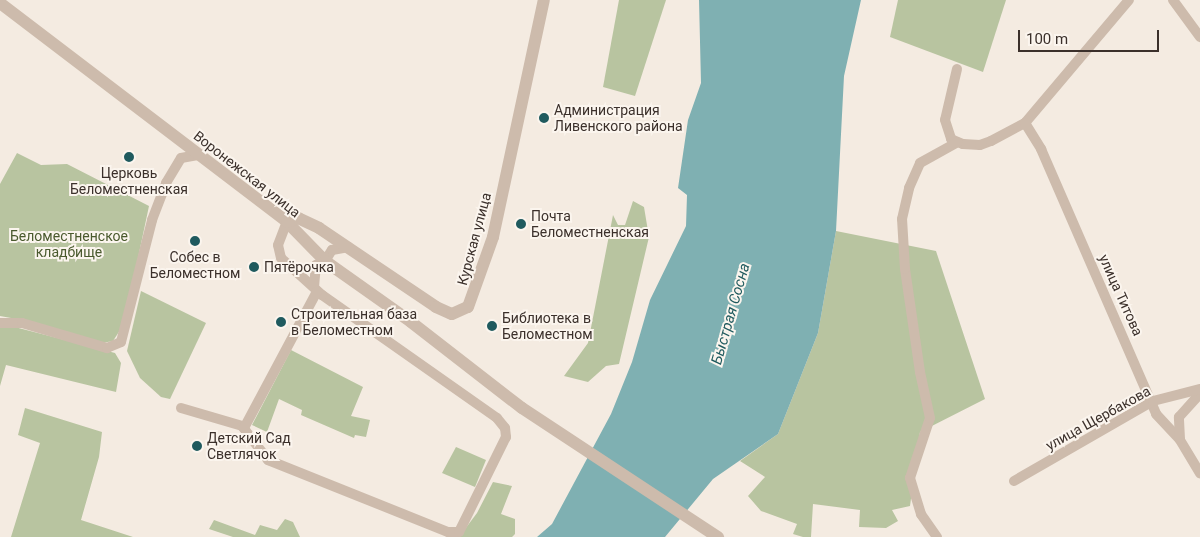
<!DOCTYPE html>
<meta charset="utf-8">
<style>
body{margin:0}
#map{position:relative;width:1200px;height:537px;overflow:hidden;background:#f4ebe1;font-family:Roboto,sans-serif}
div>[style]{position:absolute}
.green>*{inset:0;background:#b8c4a0}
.water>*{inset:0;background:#7fb0b2}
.minor>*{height:10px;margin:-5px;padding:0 5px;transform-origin:5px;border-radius:5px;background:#cdbbac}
.tertiary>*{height:12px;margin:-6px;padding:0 6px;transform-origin:6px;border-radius:6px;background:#cdbbac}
.dots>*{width:14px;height:14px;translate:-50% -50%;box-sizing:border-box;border:2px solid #fbf5ee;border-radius:50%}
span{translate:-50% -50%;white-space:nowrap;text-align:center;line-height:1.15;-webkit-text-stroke:4px #fbf5ee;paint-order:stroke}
.poi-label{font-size:14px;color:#3b302b}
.left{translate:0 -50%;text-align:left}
.street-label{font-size:14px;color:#3b302b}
.park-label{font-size:14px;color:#4a5a2e}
.water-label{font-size:15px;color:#1f5a5e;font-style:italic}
.scale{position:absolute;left:1018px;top:30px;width:141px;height:22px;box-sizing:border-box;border:2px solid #3b302b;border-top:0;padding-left:6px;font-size:15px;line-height:18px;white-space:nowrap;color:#3b302b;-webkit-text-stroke:4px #fbf5ee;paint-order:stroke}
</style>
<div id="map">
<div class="green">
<div style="clip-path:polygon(619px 0,666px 0,635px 96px,603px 87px)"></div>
<div style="clip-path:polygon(898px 0,1006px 0,983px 72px,890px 37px)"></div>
<div style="clip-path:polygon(17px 153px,41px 165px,67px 164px,149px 206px,124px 324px,113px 341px,102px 343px,22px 320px,0 316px,0 184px)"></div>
<div style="clip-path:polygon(633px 201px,644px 207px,649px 237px,619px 364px,606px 366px,588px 382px,564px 376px,588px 343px,613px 215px,618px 225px,625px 225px)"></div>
<div style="clip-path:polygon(836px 231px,936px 251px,985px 399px,920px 432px,910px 506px,892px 510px,898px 521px,886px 528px,859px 527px,860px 510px,813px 504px,811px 537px,803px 537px,793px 534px,797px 524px,761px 511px,748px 496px,765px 477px,740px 461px,778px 434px,818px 333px)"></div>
<div style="clip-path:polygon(141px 291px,206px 323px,170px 399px,161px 397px,140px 378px,127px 351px)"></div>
<div style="clip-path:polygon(7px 325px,115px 353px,121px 363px,116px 392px,6px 365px,0 386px,0 328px)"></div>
<div style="clip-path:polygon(291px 350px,363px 387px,351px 416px,370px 420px,366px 437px,355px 435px,354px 438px,301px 415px,302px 410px,279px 399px,267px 432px,252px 425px)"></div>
<div style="clip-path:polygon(25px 408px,102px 432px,99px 457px,81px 520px,133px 537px,11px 537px,40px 443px,18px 435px)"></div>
<div style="clip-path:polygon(456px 447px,486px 460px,475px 487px,442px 473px)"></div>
<div style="clip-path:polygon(493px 482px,512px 486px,501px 514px,515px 519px,515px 534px,512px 537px,459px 537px,477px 513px)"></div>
<div style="clip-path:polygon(285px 519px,293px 522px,300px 537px,233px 537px,209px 529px,214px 520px,255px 535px,260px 525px,277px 530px)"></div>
</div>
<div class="water">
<div style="clip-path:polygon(699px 0,861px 0,844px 76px,836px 231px,818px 333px,778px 434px,713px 479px,665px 537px,537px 537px,552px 524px,611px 414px,632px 362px,650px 300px,686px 226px,687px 195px,678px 188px,688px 120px,701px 83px)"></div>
</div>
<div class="minor">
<div style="left:1173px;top:0;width:46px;rotate:53.9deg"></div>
<div style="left:957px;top:69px;width:52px;rotate:103.2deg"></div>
<div style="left:945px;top:120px;width:20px;rotate:72deg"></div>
<div style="left:951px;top:139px;width:13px;rotate:23deg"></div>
<div style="left:963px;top:144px;width:17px;rotate:3deg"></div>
<div style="left:980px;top:145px;width:12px;rotate:-20deg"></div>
<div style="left:991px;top:141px;width:38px;rotate:-28deg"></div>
<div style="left:1025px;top:123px;width:161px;rotate:-49.8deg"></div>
<div style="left:1025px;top:123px;width:31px;rotate:58deg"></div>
<div style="left:1041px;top:149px;width:289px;rotate:66.5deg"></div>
<div style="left:1156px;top:414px;width:35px;rotate:47deg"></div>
<div style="left:1180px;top:440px;width:39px;rotate:59deg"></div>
<div style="left:314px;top:287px;width:22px;rotate:-85deg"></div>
<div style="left:316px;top:265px;width:10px;rotate:-24deg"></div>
<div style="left:325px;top:261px;width:13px;rotate:-58deg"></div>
<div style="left:332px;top:250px;width:17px;rotate:-10deg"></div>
<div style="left:0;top:323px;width:22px"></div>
<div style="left:22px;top:323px;width:89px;rotate:16.4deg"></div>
<div style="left:107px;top:348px;width:15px;rotate:-23deg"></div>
<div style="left:121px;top:342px;width:126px;rotate:-75.7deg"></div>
<div style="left:152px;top:220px;width:40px;rotate:-69deg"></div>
<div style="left:166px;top:183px;width:29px;rotate:-59deg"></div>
<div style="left:181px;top:158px;width:17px;rotate:-10deg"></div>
<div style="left:181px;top:408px;width:64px;rotate:16.4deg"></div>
<div style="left:242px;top:426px;width:43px;rotate:52.6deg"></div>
<div style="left:268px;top:460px;width:194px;rotate:21.8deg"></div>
<div style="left:448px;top:532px;width:11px"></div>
<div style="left:459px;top:532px;width:106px;rotate:-63.7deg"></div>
<div style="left:506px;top:437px;width:9px;rotate:-96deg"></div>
<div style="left:505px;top:428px;width:13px;rotate:-129deg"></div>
<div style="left:497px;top:418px;width:214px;rotate:-144.9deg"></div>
<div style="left:322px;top:295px;width:55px;rotate:-137.9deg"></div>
<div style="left:281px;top:258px;width:13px;rotate:-103deg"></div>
<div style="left:278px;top:245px;width:25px;rotate:-69deg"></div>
<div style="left:244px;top:428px;width:155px;rotate:-61.9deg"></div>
<div style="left:1180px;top:439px;width:22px;rotate:-93deg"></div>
<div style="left:1179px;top:417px;width:31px;rotate:-48deg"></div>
<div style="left:1014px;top:481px;width:160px;rotate:-29.9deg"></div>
<div style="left:1153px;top:401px;width:49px;rotate:-14.3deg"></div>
<div style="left:937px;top:537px;width:28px;rotate:-125deg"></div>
<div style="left:921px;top:514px;width:38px;rotate:-107deg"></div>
<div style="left:910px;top:478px;width:63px;rotate:-71.6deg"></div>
<div style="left:930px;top:418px;width:47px;rotate:-102.3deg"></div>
<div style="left:920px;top:372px;width:104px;rotate:-98.3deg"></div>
<div style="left:905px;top:269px;width:50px;rotate:-93.4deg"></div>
<div style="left:902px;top:219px;width:32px;rotate:-77deg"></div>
<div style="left:909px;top:188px;width:27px;rotate:-66deg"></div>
<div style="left:920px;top:163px;width:43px;rotate:-28.9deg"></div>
</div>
<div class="tertiary">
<div style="left:0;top:3px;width:361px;rotate:37.3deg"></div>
<div style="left:287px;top:222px;width:54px;rotate:45.7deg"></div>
<div style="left:325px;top:261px;width:105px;rotate:35.3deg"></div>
<div style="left:411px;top:322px;width:140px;rotate:37.8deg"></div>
<div style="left:522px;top:408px;width:235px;rotate:33.4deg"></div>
<div style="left:287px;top:222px;width:12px;rotate:-20deg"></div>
<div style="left:298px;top:218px;width:23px;rotate:25deg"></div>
<div style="left:319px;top:228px;width:141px;rotate:34deg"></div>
<div style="left:436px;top:307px;width:17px;rotate:24deg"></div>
<div style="left:452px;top:314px;width:17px;rotate:-24deg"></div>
<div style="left:468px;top:307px;width:74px;rotate:-70.3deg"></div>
<div style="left:493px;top:237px;width:242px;rotate:-77.9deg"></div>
</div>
<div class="dots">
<div style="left:544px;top:118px;background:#1f5a5e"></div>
<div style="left:129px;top:157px;background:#1f5a5e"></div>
<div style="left:521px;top:224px;background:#1f5a5e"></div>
<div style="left:195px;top:241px;background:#1f5a5e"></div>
<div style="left:254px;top:267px;background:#1f5a5e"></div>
<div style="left:281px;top:322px;background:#1f5a5e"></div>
<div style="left:492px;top:326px;background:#1f5a5e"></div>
<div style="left:197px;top:446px;background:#1f5a5e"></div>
</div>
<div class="poi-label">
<span class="left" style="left:554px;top:118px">Администрация<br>Ливенского района</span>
<span style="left:129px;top:181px">Церковь<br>Беломестненская</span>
<span class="left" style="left:531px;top:224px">Почта<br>Беломестненская</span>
<span style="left:195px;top:265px">Собес в<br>Беломестном</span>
<span class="left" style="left:264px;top:267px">Пятёрочка</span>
<span class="left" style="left:291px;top:322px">Строительная база<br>в Беломестном</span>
<span class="left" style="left:502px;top:326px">Библиотека в<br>Беломестном</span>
<span class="left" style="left:207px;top:446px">Детский Сад<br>Светлячок</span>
</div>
<div class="street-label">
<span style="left:247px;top:174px;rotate:38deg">Воронежская улица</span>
<span style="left:474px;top:239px;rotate:-75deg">Курская улица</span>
<span style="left:1121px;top:295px;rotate:66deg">улица Титова</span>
<span style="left:1098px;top:418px;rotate:-29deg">улица Щербакова</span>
</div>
<div class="park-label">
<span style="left:69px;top:244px">Беломестненское<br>кладбище</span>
</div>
<div class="water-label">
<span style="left:731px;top:314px;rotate:-74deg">Быстрая Сосна</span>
</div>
<div class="scale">100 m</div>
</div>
